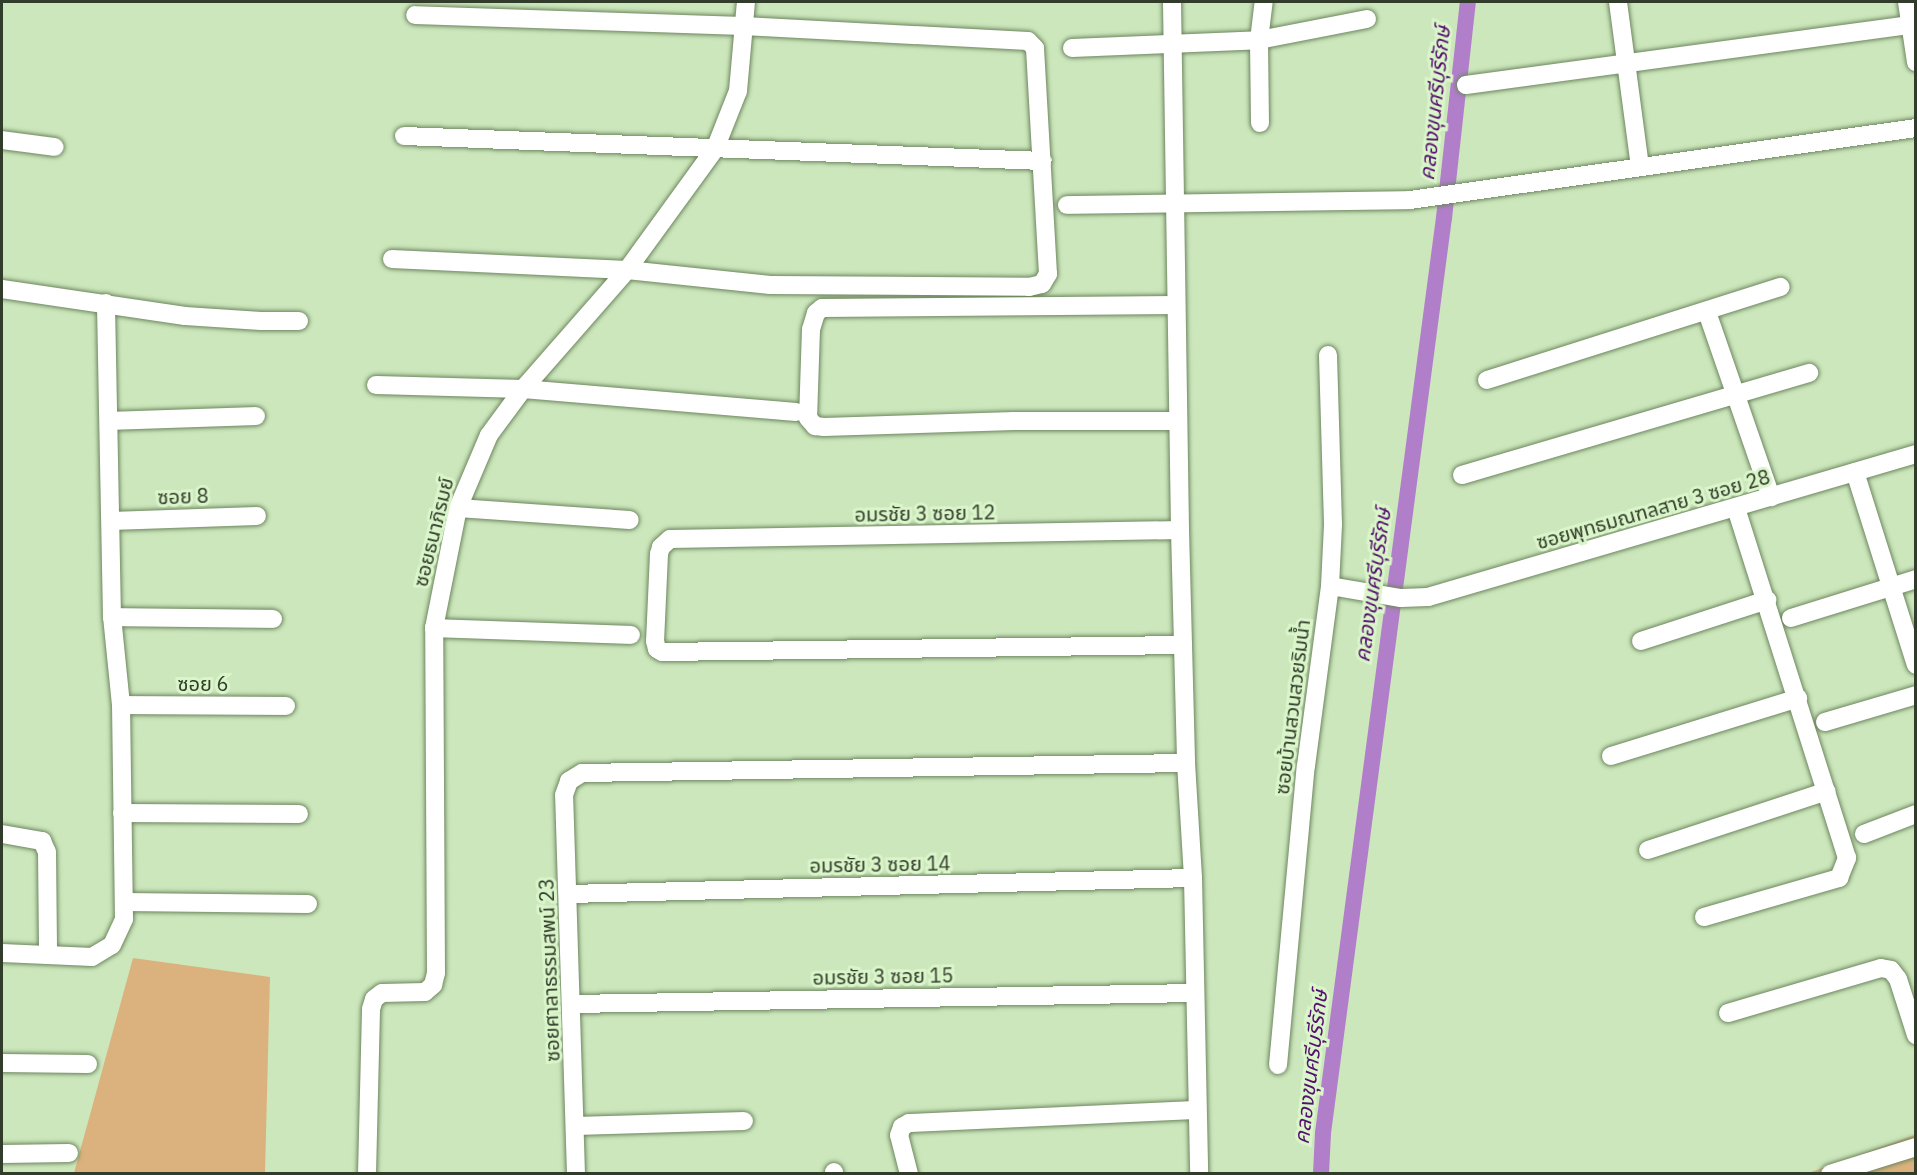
<!DOCTYPE html>
<meta charset="utf-8">
<style>
body{margin:0}
#map{position:relative;width:1917px;height:1175px;overflow:hidden;background:#cce7bc;font-family:"IBM Plex Sans","Noto Sans Thai",sans-serif}
div>[style]{position:absolute}
.green>*{inset:0;background:#dbb27d}
.canal>*{height:16px;margin:-8px;padding:0 8px;transform-origin:8px;border-radius:8px;background:#b17eca}
.roads{filter:drop-shadow(0 0 2px #6e865f) drop-shadow(0 0 2px #6e865f)}
.minor>*{height:18px;margin:-9px;padding:0 9px;transform-origin:9px;border-radius:9px;background:#fff}
span{translate:-50% -50%;white-space:nowrap;text-align:center;line-height:1.15;-webkit-text-stroke:6px #d9f5c9;paint-order:stroke}
.street-label{font-size:20px;color:#323c2b}
.water-label{font-size:21px;color:#54106e;font-style:italic}
.frame{position:absolute;inset:0;border:3px solid #323c2b;pointer-events:none}
</style>
<div id="map">
<div class="green">
<div style="clip-path:polygon(133px 958px,270px 977px,265px 1173px,74px 1173px)"></div>
<div style="clip-path:polygon(1915px 1135px,1915px 1173px,1808px 1173px)"></div>
</div>
<div class="canal">
<div style="left:1321px;top:1174px;width:41px;rotate:-87.2deg"></div>
<div style="left:1323px;top:1133px;width:923px;rotate:-82.47deg"></div>
<div style="left:1444px;top:218px;width:217px;rotate:-83.7deg"></div>
</div>
<div class="roads">
<div class="minor">
<div style="left:1172px;top:2px;width:528px;rotate:89.13deg"></div>
<div style="left:1180px;top:530px;width:233px;rotate:88.5deg"></div>
<div style="left:1186px;top:763px;width:115px;rotate:86.5deg"></div>
<div style="left:1193px;top:878px;width:296px;rotate:88.8deg"></div>
<div style="left:1618px;top:2px;width:166px;rotate:82.4deg"></div>
<div style="left:1907px;top:2px;width:61px;rotate:81.5deg"></div>
<div style="left:1072px;top:48px;width:187px;rotate:-2.4deg"></div>
<div style="left:1259px;top:40px;width:110px;rotate:-11deg"></div>
<div style="left:1466px;top:85px;width:454px;rotate:-7.7deg"></div>
<div style="left:1260px;top:123px;width:83px;rotate:-90.7deg"></div>
<div style="left:1259px;top:40px;width:38px;rotate:-83deg"></div>
<div style="left:404px;top:136px;width:639px;rotate:2.24deg"></div>
<div style="left:2px;top:140px;width:53px;rotate:7.5deg"></div>
<div style="left:1067px;top:205px;width:343px;rotate:-0.8deg"></div>
<div style="left:1410px;top:200px;width:511px;rotate:-8.1deg"></div>
<div style="left:392px;top:259px;width:235px;rotate:2.7deg"></div>
<div style="left:627px;top:270px;width:144px;rotate:6deg"></div>
<div style="left:770px;top:285px;width:259px;rotate:0.4deg"></div>
<div style="left:1029px;top:287px;width:13px;rotate:-13deg"></div>
<div style="left:1042px;top:284px;width:12px;rotate:-59deg"></div>
<div style="left:1048px;top:274px;width:226px;rotate:-93.3deg"></div>
<div style="left:1035px;top:48px;width:10px;rotate:-135deg"></div>
<div style="left:1028px;top:41px;width:285px;rotate:-177deg"></div>
<div style="left:743px;top:26px;width:328px;rotate:-178.1deg"></div>
<div style="left:2px;top:289px;width:185px;rotate:8.4deg"></div>
<div style="left:185px;top:316px;width:76px;rotate:3.8deg"></div>
<div style="left:261px;top:321px;width:38px"></div>
<div style="left:1176px;top:305px;width:354px;rotate:179.5deg"></div>
<div style="left:822px;top:308px;width:8px;rotate:140deg"></div>
<div style="left:816px;top:313px;width:17px;rotate:107deg"></div>
<div style="left:811px;top:329px;width:89px;rotate:91.9deg"></div>
<div style="left:808px;top:418px;width:11px;rotate:49deg"></div>
<div style="left:815px;top:426px;width:9px;rotate:6deg"></div>
<div style="left:824px;top:427px;width:190px;rotate:-1.8deg"></div>
<div style="left:1014px;top:421px;width:164px"></div>
<div style="left:1707px;top:312px;width:196px;rotate:70.9deg"></div>
<div style="left:1487px;top:380px;width:308px;rotate:-17.6deg"></div>
<div style="left:376px;top:385px;width:147px;rotate:1.6deg"></div>
<div style="left:523px;top:389px;width:274px;rotate:4.8deg"></div>
<div style="left:109px;top:421px;width:147px;rotate:-1.9deg"></div>
<div style="left:1855px;top:472px;width:202px;rotate:72.5deg"></div>
<div style="left:1462px;top:475px;width:362px;rotate:-16.4deg"></div>
<div style="left:458px;top:508px;width:172px;rotate:4deg"></div>
<div style="left:111px;top:521px;width:146px;rotate:-2deg"></div>
<div style="left:1180px;top:530px;width:510px;rotate:178.99deg"></div>
<div style="left:670px;top:539px;width:12px;rotate:138deg"></div>
<div style="left:661px;top:547px;width:7px;rotate:106deg"></div>
<div style="left:659px;top:554px;width:87px;rotate:92.6deg"></div>
<div style="left:655px;top:641px;width:8px;rotate:76deg"></div>
<div style="left:657px;top:649px;width:6px;rotate:31deg"></div>
<div style="left:662px;top:652px;width:521px;rotate:-0.77deg"></div>
<div style="left:1330px;top:586px;width:72px;rotate:9.6deg"></div>
<div style="left:1401px;top:598px;width:27px;rotate:-2deg"></div>
<div style="left:1428px;top:597px;width:509px;rotate:-16.33deg"></div>
<div style="left:112px;top:617px;width:161px;rotate:0.7deg"></div>
<div style="left:1791px;top:618px;width:131px;rotate:-17.3deg"></div>
<div style="left:434px;top:628px;width:197px;rotate:2deg"></div>
<div style="left:1641px;top:641px;width:133px;rotate:-18deg"></div>
<div style="left:121px;top:705px;width:165px;rotate:0.3deg"></div>
<div style="left:1825px;top:722px;width:95px;rotate:-16.5deg"></div>
<div style="left:1611px;top:756px;width:196px;rotate:-17.2deg"></div>
<div style="left:122px;top:813px;width:177px;rotate:0.3deg"></div>
<div style="left:2px;top:834px;width:41px;rotate:9.9deg"></div>
<div style="left:42px;top:841px;width:12px;rotate:66deg"></div>
<div style="left:47px;top:852px;width:103px;rotate:89.4deg"></div>
<div style="left:1864px;top:834px;width:56px;rotate:-21deg"></div>
<div style="left:1648px;top:850px;width:188px;rotate:-18.2deg"></div>
<div style="left:569px;top:894px;width:624px;rotate:-1.47deg"></div>
<div style="left:124px;top:902px;width:184px;rotate:0.6deg"></div>
<div style="left:1704px;top:917px;width:141px;rotate:-16.1deg"></div>
<div style="left:1839px;top:878px;width:22px;rotate:-68deg"></div>
<div style="left:1847px;top:858px;width:367px;rotate:-107.6deg"></div>
<div style="left:2px;top:953px;width:90px;rotate:2.5deg"></div>
<div style="left:92px;top:957px;width:23px;rotate:-31deg"></div>
<div style="left:112px;top:945px;width:29px;rotate:-65deg"></div>
<div style="left:124px;top:919px;width:214px;rotate:-90.8deg"></div>
<div style="left:121px;top:705px;width:88px;rotate:-95.8deg"></div>
<div style="left:112px;top:617px;width:314px;rotate:-91.1deg"></div>
<div style="left:572px;top:1004px;width:623px;rotate:-1.01deg"></div>
<div style="left:1728px;top:1013px;width:159px;rotate:-16.4deg"></div>
<div style="left:1881px;top:968px;width:10px;rotate:11deg"></div>
<div style="left:1891px;top:970px;width:11px;rotate:52deg"></div>
<div style="left:1898px;top:979px;width:59px;rotate:72.2deg"></div>
<div style="left:2px;top:1063px;width:86px;rotate:0.7deg"></div>
<div style="left:1278px;top:1065px;width:300px;rotate:-84.7deg"></div>
<div style="left:1306px;top:766px;width:182px;rotate:-82.4deg"></div>
<div style="left:1330px;top:586px;width:62px;rotate:-87.2deg"></div>
<div style="left:1333px;top:524px;width:169px;rotate:-91.7deg"></div>
<div style="left:576px;top:1126px;width:168px;rotate:-1.7deg"></div>
<div style="left:2px;top:1154px;width:67px;rotate:-0.9deg"></div>
<div style="left:834px;top:1172px;width:2px;rotate:90deg"></div>
<div style="left:367px;top:1174px;width:165px;rotate:-88.6deg"></div>
<div style="left:371px;top:1009px;width:10px;rotate:-73deg"></div>
<div style="left:374px;top:999px;width:10px;rotate:-37deg"></div>
<div style="left:382px;top:993px;width:43px;rotate:-1.3deg"></div>
<div style="left:425px;top:992px;width:11px;rotate:-41deg"></div>
<div style="left:433px;top:985px;width:12px;rotate:-76deg"></div>
<div style="left:436px;top:973px;width:345px;rotate:-90.3deg"></div>
<div style="left:434px;top:628px;width:122px;rotate:-78.7deg"></div>
<div style="left:458px;top:508px;width:79px;rotate:-67deg"></div>
<div style="left:489px;top:435px;width:57px;rotate:-53.5deg"></div>
<div style="left:523px;top:389px;width:158px;rotate:-48.8deg"></div>
<div style="left:627px;top:270px;width:150px;rotate:-54deg"></div>
<div style="left:715px;top:149px;width:62px;rotate:-68.4deg"></div>
<div style="left:738px;top:91px;width:89px;rotate:-84.9deg"></div>
<div style="left:576px;top:1174px;width:379px;rotate:-91.8deg"></div>
<div style="left:564px;top:795px;width:15px;rotate:-70deg"></div>
<div style="left:569px;top:781px;width:15px;rotate:-32deg"></div>
<div style="left:582px;top:773px;width:604px;rotate:-0.95deg"></div>
<div style="left:909px;top:1174px;width:40px;rotate:-104.4deg"></div>
<div style="left:899px;top:1135px;width:9px;rotate:-69deg"></div>
<div style="left:902px;top:1127px;width:8px;rotate:-30deg"></div>
<div style="left:909px;top:1123px;width:288px;rotate:-2.6deg"></div>
<div style="left:1830px;top:1174px;width:90px;rotate:-17.4deg"></div>
</div>
</div>
<div class="street-label">
<span style="left:183px;top:496px;rotate:-2deg">ซอย 8</span>
<span style="left:1653px;top:509px;rotate:-16deg">ซอยพุทธมณฑลสาย 3 ซอย 28</span>
<span style="left:925px;top:513px;rotate:-1deg">อมรชัย 3 ซอย 12</span>
<span style="left:433px;top:532px;rotate:-76deg">ซอยธนาภิรมย์</span>
<span style="left:203px;top:683px">ซอย 6</span>
<span style="left:1292px;top:707px;rotate:-83deg">ซอยบ้านสวนสวยริมน้ำ</span>
<span style="left:880px;top:864px;rotate:-1deg">อมรชัย 3 ซอย 14</span>
<span style="left:549px;top:970px;rotate:-92deg">ซอยศาลาธรรมสพน์ 23</span>
<span style="left:883px;top:976px;rotate:-1deg">อมรชัย 3 ซอย 15</span>
</div>
<div class="water-label">
<span style="left:1434px;top:103px;rotate:-84deg">คลองขุนศรีบุรีรักษ์</span>
<span style="left:1372px;top:585px;rotate:-82deg">คลองขุนศรีบุรีรักษ์</span>
<span style="left:1310px;top:1067px;rotate:-83deg">คลองขุนศรีบุรีรักษ์</span>
</div>
<div class="frame"></div>
</div>
